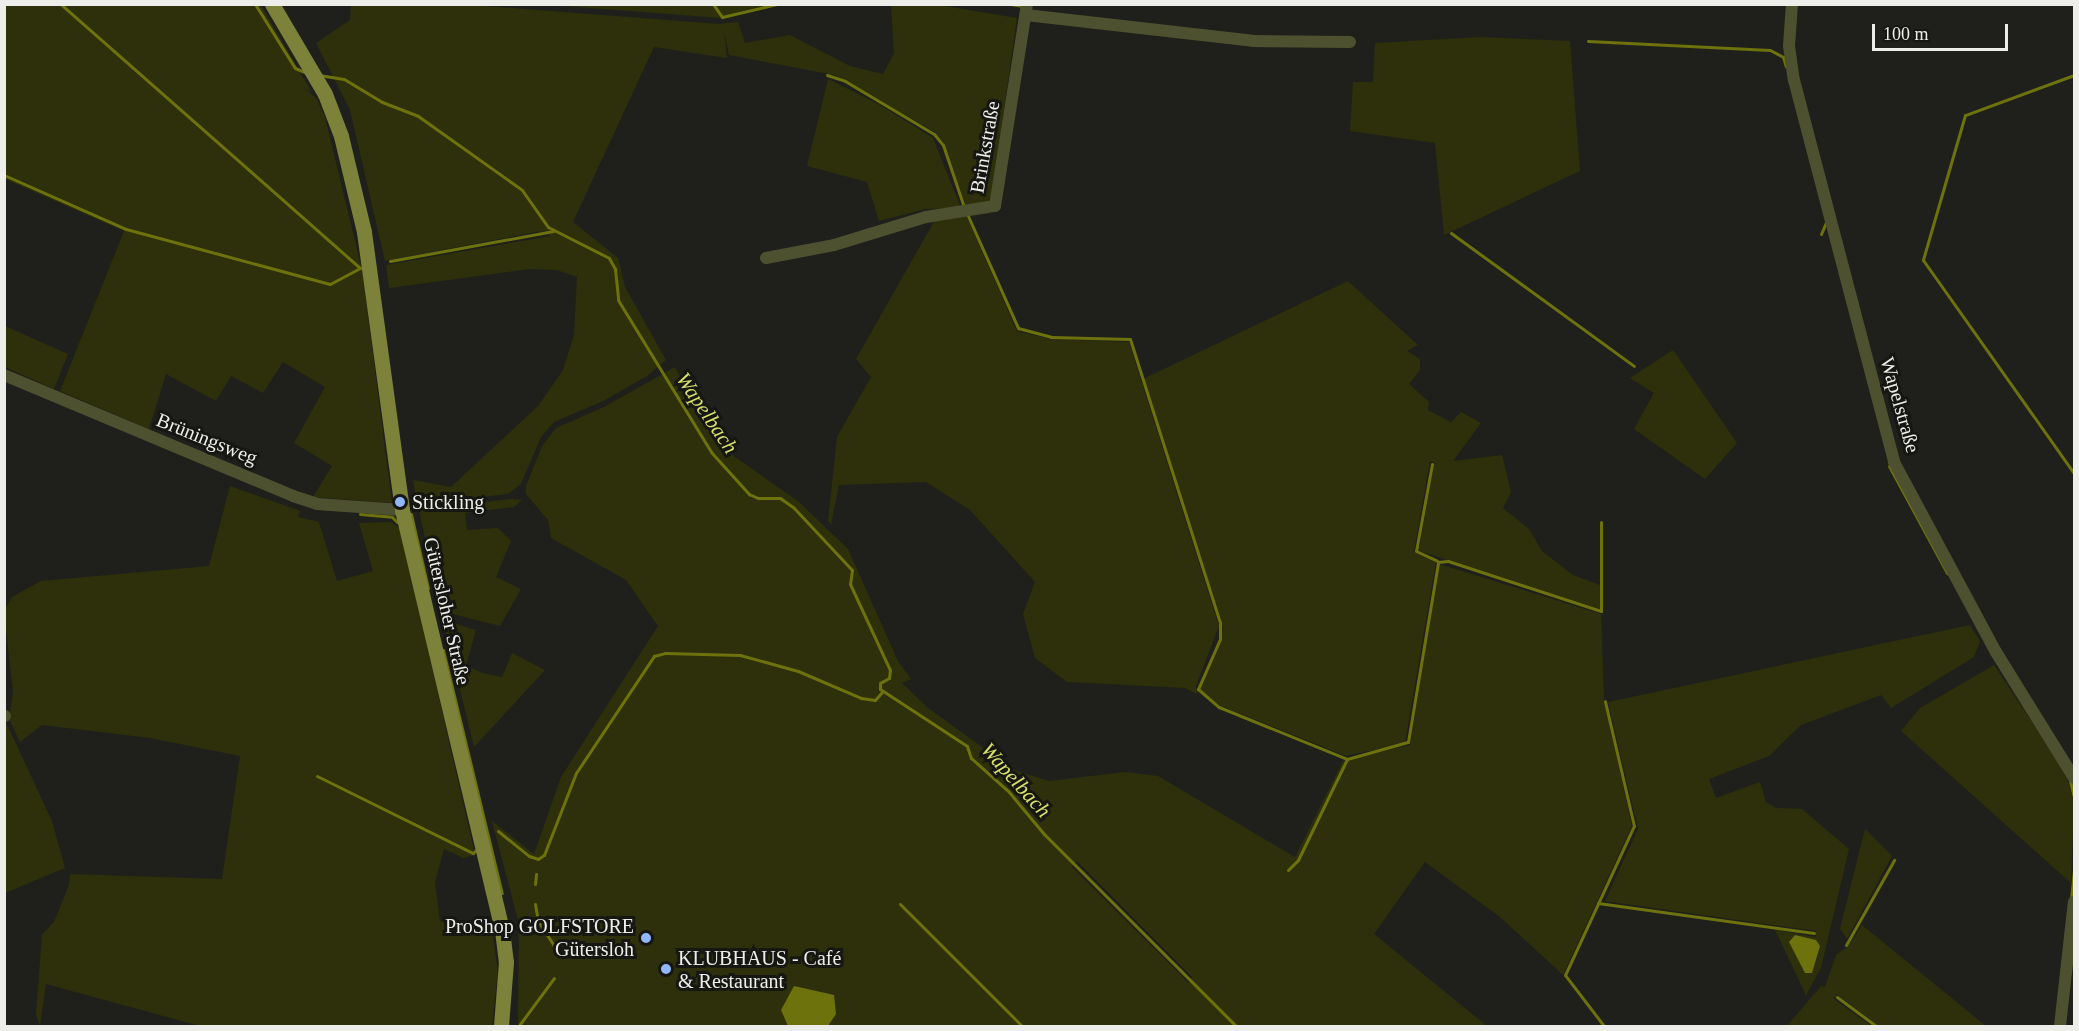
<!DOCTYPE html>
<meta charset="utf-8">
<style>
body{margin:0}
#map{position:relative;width:2079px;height:1031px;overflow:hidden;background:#1f201b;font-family:"Times New Roman",serif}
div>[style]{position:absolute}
.green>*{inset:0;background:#2d300a}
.water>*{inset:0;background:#6d720d}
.stream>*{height:3px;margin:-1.5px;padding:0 1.5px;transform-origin:1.5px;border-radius:1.5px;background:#6d720d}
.minor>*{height:12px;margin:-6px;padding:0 6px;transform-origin:6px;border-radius:6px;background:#4e512f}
.major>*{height:15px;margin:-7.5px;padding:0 7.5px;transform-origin:7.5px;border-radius:7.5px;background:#7c8239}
.dots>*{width:16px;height:16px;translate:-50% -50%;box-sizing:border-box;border:3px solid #161612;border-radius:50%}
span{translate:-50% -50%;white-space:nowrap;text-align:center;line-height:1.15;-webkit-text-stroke:6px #161612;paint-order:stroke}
.street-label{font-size:20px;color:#ededea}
.poi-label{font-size:20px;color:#ededea}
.left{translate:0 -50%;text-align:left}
.right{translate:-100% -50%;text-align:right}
.water-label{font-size:21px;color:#d8e169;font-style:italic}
.frame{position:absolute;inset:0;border:6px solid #ededea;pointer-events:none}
.scale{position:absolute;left:1872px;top:24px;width:136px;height:27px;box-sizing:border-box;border:3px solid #ededea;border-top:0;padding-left:8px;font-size:18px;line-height:21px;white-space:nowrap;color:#ededea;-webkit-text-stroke:4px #161612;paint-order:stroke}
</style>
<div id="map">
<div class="green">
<div style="clip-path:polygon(5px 5px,261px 5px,312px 93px,302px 86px,316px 98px,325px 117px,362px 270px,392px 503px,313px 497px,332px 466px,294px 443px,325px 387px,283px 362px,263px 393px,231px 376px,216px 401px,166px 374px,149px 429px,60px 391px,124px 231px,5px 179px)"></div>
<div style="clip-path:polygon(351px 5px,472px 5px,719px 24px,738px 22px,745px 43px,790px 35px,850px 66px,883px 74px,894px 53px,891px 5px,939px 5px,1017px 18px,992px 195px,988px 202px,966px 205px,943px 143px,935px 132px,834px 75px,729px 55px,724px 31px,727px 58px,654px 47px,573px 222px,618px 258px,625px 287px,666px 360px,647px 376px,603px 401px,554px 422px,541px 437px,521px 484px,508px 494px,417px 504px,413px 480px,451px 487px,538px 406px,563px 370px,574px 335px,577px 277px,557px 270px,530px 269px,389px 288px,386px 265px,550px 236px,546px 231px,536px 232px,385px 261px,350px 110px,316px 43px,350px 20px)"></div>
<div style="clip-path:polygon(551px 5px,783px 4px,783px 5px,721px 18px)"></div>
<div style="clip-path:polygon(1481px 37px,1570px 41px,1580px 171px,1444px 235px,1435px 143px,1350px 131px,1353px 82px,1373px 82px,1375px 43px)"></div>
<div style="clip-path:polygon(828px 79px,880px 105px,933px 138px,961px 208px,925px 209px,879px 221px,867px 182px,807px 166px)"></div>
<div style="clip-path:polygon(966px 215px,1017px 331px,1050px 339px,1129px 342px,1219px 626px,1196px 686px,1197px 694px,1185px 688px,1067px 682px,1035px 658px,1023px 614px,1035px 582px,970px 510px,926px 482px,839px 485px,831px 525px,828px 521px,837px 437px,871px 377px,856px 359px,936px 218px)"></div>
<div style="clip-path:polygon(1348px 281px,1418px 345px,1407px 351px,1420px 359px,1420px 370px,1409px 384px,1429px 402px,1428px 410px,1451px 422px,1461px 412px,1481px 423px,1453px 461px,1502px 455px,1511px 492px,1503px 508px,1529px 529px,1542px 551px,1573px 575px,1600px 585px,1600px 609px,1419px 551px,1434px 463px,1430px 461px,1414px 552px,1436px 562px,1405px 743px,1346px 756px,1219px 705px,1200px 689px,1223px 629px,1143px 379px)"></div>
<div style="clip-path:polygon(5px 326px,68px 354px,54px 389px,5px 367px)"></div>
<div style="clip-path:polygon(1673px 350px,1737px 443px,1705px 479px,1634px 429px,1654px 393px,1630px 378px)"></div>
<div style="clip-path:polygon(evenodd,675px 367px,703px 422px,728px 452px,799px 502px,848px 549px,898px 661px,911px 679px,902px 683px,928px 708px,1014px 770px,1049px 781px,1125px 772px,1158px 776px,1295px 857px,1343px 761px,1410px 745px,1439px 564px,1601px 614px,1604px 700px,1632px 826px,1563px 975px,1500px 917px,1425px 862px,1374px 934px,1487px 1026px,518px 1026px,519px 924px,492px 821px,534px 854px,561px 777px,658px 626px,626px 580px,551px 538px,548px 520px,526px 494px,526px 486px,542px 446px,556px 428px,604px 407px,675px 367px,1077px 861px,1192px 977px,1189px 983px,1072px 867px,1077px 861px)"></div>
<div style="clip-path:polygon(230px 486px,300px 511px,298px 517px,319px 522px,337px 581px,373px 571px,359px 523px,391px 522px,400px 528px,475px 855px,463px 858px,444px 849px,435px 882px,440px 921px,491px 923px,498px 972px,492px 1026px,200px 1026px,46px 984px,40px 1026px,36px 1015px,42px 934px,54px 922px,69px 885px,70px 874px,222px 879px,240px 756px,150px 738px,42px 725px,20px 742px,9px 719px,13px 692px,4px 611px,12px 597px,41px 581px,209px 566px)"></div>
<div style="clip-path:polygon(511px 499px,522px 500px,514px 507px,465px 513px,467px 530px,498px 528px,511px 541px,496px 577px,521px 589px,500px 626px,441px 611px,419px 510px)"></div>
<div style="clip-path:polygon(443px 620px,476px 630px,466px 665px,482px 673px,502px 677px,512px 653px,545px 670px,474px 747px)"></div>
<div style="clip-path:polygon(1970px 625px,1980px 641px,1974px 657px,1891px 708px,1881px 695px,1801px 725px,1769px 756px,1709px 779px,1716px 798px,1760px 782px,1766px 802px,1776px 808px,1802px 809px,1849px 849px,1821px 968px,1806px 995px,1775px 930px,1816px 937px,1816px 931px,1605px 901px,1638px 829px,1608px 702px)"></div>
<div style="clip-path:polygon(1994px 665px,2066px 773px,2074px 804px,2071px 883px,1901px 731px,1920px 708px)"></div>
<div style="clip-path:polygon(5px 720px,52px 821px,65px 868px,5px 893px)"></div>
<div style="clip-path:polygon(1865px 829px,1892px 856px,1847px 939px,1840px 929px)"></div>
<div style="clip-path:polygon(1862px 925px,1986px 1026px,1878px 1026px,1837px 994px,1834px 999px,1871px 1026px,1787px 1026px,1821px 986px,1825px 987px,1836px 955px,1848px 946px)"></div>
</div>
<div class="water">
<div style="clip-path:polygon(1795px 935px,1816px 940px,1820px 946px,1812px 973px,1805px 973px,1789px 942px)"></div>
<div style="clip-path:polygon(794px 986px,834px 995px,836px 1014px,828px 1026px,788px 1026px,781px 1010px)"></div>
</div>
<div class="stream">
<div style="left:255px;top:4px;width:75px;rotate:58deg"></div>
<div style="left:295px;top:68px;width:13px;rotate:23deg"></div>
<div style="left:713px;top:4px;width:16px;rotate:55deg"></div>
<div style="left:722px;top:17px;width:57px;rotate:-13.3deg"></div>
<div style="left:1011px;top:4px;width:11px;rotate:10deg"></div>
<div style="left:1588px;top:41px;width:182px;rotate:2.8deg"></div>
<div style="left:1770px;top:50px;width:15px;rotate:28deg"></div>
<div style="left:1783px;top:57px;width:10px;rotate:73deg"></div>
<div style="left:319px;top:75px;width:25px;rotate:9deg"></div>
<div style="left:344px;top:79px;width:44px;rotate:31.2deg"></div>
<div style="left:382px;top:102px;width:39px;rotate:21deg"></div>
<div style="left:418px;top:116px;width:128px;rotate:35.4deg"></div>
<div style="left:522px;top:190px;width:45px;rotate:54.9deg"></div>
<div style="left:548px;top:227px;width:68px;rotate:26.9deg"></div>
<div style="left:609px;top:258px;width:13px;rotate:61deg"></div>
<div style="left:615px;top:269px;width:31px;rotate:84deg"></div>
<div style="left:618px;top:300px;width:178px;rotate:58.5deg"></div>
<div style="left:711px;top:452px;width:57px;rotate:47.9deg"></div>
<div style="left:749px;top:494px;width:10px;rotate:24deg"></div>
<div style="left:758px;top:498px;width:22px"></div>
<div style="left:780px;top:498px;width:16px;rotate:35deg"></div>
<div style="left:793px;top:507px;width:86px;rotate:46.9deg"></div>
<div style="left:852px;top:570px;width:14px;rotate:98deg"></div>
<div style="left:850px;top:584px;width:95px;rotate:65.1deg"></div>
<div style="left:890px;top:670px;width:8px;rotate:97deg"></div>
<div style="left:889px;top:678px;width:10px;rotate:151deg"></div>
<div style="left:880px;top:683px;width:6px;rotate:90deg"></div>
<div style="left:880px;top:689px;width:104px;rotate:33.2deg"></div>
<div style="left:967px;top:746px;width:13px;rotate:72deg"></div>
<div style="left:971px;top:758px;width:51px;rotate:41.8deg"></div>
<div style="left:1009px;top:792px;width:55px;rotate:50.2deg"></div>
<div style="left:1044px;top:834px;width:272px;rotate:45deg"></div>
<div style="left:827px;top:75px;width:19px;rotate:18deg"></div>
<div style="left:845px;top:81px;width:104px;rotate:30.8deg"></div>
<div style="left:934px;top:134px;width:14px;rotate:51deg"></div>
<div style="left:943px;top:145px;width:65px;rotate:71.3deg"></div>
<div style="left:2074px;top:75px;width:116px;rotate:159.8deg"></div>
<div style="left:1965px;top:115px;width:151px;rotate:106.2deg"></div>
<div style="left:1923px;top:260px;width:261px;rotate:54.7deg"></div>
<div style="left:4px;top:175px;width:133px;rotate:23.9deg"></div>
<div style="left:126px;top:229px;width:211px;rotate:15.1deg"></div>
<div style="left:330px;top:284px;width:34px;rotate:-28deg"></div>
<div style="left:360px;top:268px;width:399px;rotate:-138.6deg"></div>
<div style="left:968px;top:216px;width:123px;rotate:65.9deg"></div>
<div style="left:1018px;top:328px;width:34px;rotate:15deg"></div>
<div style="left:1051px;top:337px;width:79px;rotate:1.5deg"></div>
<div style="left:1130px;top:339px;width:297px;rotate:72.4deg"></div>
<div style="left:1220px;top:622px;width:17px;rotate:90deg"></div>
<div style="left:1220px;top:639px;width:55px;rotate:113.7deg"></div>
<div style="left:1198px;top:689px;width:28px;rotate:41deg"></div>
<div style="left:1219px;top:707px;width:138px;rotate:22.1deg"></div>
<div style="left:1451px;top:233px;width:226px;rotate:36deg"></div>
<div style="left:1821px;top:234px;width:13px;rotate:-67deg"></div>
<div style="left:390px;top:261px;width:166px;rotate:-10.4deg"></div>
<div style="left:1432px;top:464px;width:88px;rotate:100.4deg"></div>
<div style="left:1416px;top:551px;width:23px;rotate:25deg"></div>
<div style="left:1889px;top:466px;width:122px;rotate:61.5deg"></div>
<div style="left:360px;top:514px;width:32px;rotate:5deg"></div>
<div style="left:392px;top:517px;width:7px;rotate:45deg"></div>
<div style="left:411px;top:514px;width:76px;rotate:77.1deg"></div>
<div style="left:443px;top:650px;width:250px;rotate:76.4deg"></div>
<div style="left:317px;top:776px;width:174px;rotate:26.3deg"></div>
<div style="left:473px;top:853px;width:4px;rotate:-45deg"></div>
<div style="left:2070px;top:781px;width:16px;rotate:76deg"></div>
<div style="left:498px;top:831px;width:40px;rotate:39deg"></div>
<div style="left:529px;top:856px;width:9px;rotate:18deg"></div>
<div style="left:538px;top:859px;width:7px;rotate:-34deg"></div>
<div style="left:544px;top:855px;width:88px;rotate:-68.7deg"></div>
<div style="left:576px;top:773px;width:141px;rotate:-56.3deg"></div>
<div style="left:654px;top:656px;width:11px;rotate:-15deg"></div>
<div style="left:665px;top:653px;width:75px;rotate:1.5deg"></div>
<div style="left:740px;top:655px;width:60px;rotate:15.4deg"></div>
<div style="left:798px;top:671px;width:69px;rotate:23.2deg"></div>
<div style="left:861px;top:698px;width:14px;rotate:8deg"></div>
<div style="left:875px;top:700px;width:11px;rotate:-49deg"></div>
<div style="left:1288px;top:870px;width:14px;rotate:-45deg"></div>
<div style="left:1298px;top:860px;width:112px;rotate:-64.1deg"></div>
<div style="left:1347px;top:759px;width:63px;rotate:-15.6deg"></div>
<div style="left:1408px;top:742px;width:182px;rotate:-80.5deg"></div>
<div style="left:1438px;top:562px;width:10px;rotate:-6deg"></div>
<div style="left:1448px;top:561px;width:161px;rotate:18.1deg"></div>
<div style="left:1601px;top:611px;width:89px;rotate:-90deg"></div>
<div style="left:535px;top:884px;width:10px;rotate:-84deg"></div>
<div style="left:2071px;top:899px;width:31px;rotate:-84deg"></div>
<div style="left:1598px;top:903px;width:218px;rotate:7.9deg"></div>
<div style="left:535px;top:904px;width:17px;rotate:80deg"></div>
<div style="left:538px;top:921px;width:31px;rotate:57deg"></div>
<div style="left:900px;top:904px;width:173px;rotate:45deg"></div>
<div style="left:1846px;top:945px;width:98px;rotate:-60.5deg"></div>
<div style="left:1837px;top:997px;width:49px;rotate:36.6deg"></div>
<div style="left:520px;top:1024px;width:57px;rotate:-53.5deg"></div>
<div style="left:1604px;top:1026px;width:64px;rotate:-127.4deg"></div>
<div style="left:1565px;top:975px;width:164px;rotate:-65.2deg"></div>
<div style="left:1634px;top:826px;width:128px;rotate:-103.1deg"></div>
</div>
<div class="minor">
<div style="left:1792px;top:4px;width:42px;rotate:94.1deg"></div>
<div style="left:1789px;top:46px;width:34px;rotate:82deg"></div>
<div style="left:1794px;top:80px;width:395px;rotate:75.3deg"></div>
<div style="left:1894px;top:462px;width:216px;rotate:61.8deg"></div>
<div style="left:1996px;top:652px;width:148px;rotate:58.2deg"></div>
<div style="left:1026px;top:15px;width:228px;rotate:6.5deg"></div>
<div style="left:1253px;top:41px;width:97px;rotate:0.6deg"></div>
<div style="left:766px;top:258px;width:69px;rotate:-10.8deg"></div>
<div style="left:834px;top:245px;width:96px;rotate:-16.9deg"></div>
<div style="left:926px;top:217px;width:70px;rotate:-9.1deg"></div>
<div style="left:995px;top:206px;width:205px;rotate:-81deg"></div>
<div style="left:4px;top:375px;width:313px;rotate:22.7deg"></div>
<div style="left:293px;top:496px;width:25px;rotate:18deg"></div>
<div style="left:317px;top:504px;width:85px;rotate:4deg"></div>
<div style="left:4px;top:716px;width:1px"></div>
<div style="left:2060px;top:1026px;width:125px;rotate:-83.6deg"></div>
</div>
<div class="major">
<div style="left:272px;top:4px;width:104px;rotate:59.5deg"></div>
<div style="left:325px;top:94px;width:45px;rotate:69.1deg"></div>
<div style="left:341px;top:136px;width:99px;rotate:76.5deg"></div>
<div style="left:364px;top:232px;width:281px;rotate:82.2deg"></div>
<div style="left:402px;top:510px;width:432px;rotate:76.6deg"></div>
<div style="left:502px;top:930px;width:32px;rotate:83deg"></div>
<div style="left:506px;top:962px;width:64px;rotate:94.5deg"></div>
</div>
<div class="dots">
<div style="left:400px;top:502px;background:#93b7fd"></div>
<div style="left:646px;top:938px;background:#93b7fd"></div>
<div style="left:666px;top:969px;background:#93b7fd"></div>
</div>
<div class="street-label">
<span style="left:985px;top:147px;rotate:-80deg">Brinkstraße</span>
<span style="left:1900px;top:405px;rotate:74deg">Wapelstraße</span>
<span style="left:207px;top:439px;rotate:22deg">Brüningsweg</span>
<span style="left:447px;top:611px;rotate:77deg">Gütersloher Straße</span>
</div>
<div class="poi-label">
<span class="left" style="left:412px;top:502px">Stickling</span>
<span class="right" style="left:634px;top:938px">ProShop GOLFSTORE<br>Gütersloh</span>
<span class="left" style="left:678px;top:970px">KLUBHAUS - Café<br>&amp; Restaurant</span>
</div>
<div class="water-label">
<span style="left:707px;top:413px;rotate:56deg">Wapelbach</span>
<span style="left:1016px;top:780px;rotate:48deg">Wapelbach</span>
</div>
<div class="frame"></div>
<div class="scale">100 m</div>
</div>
